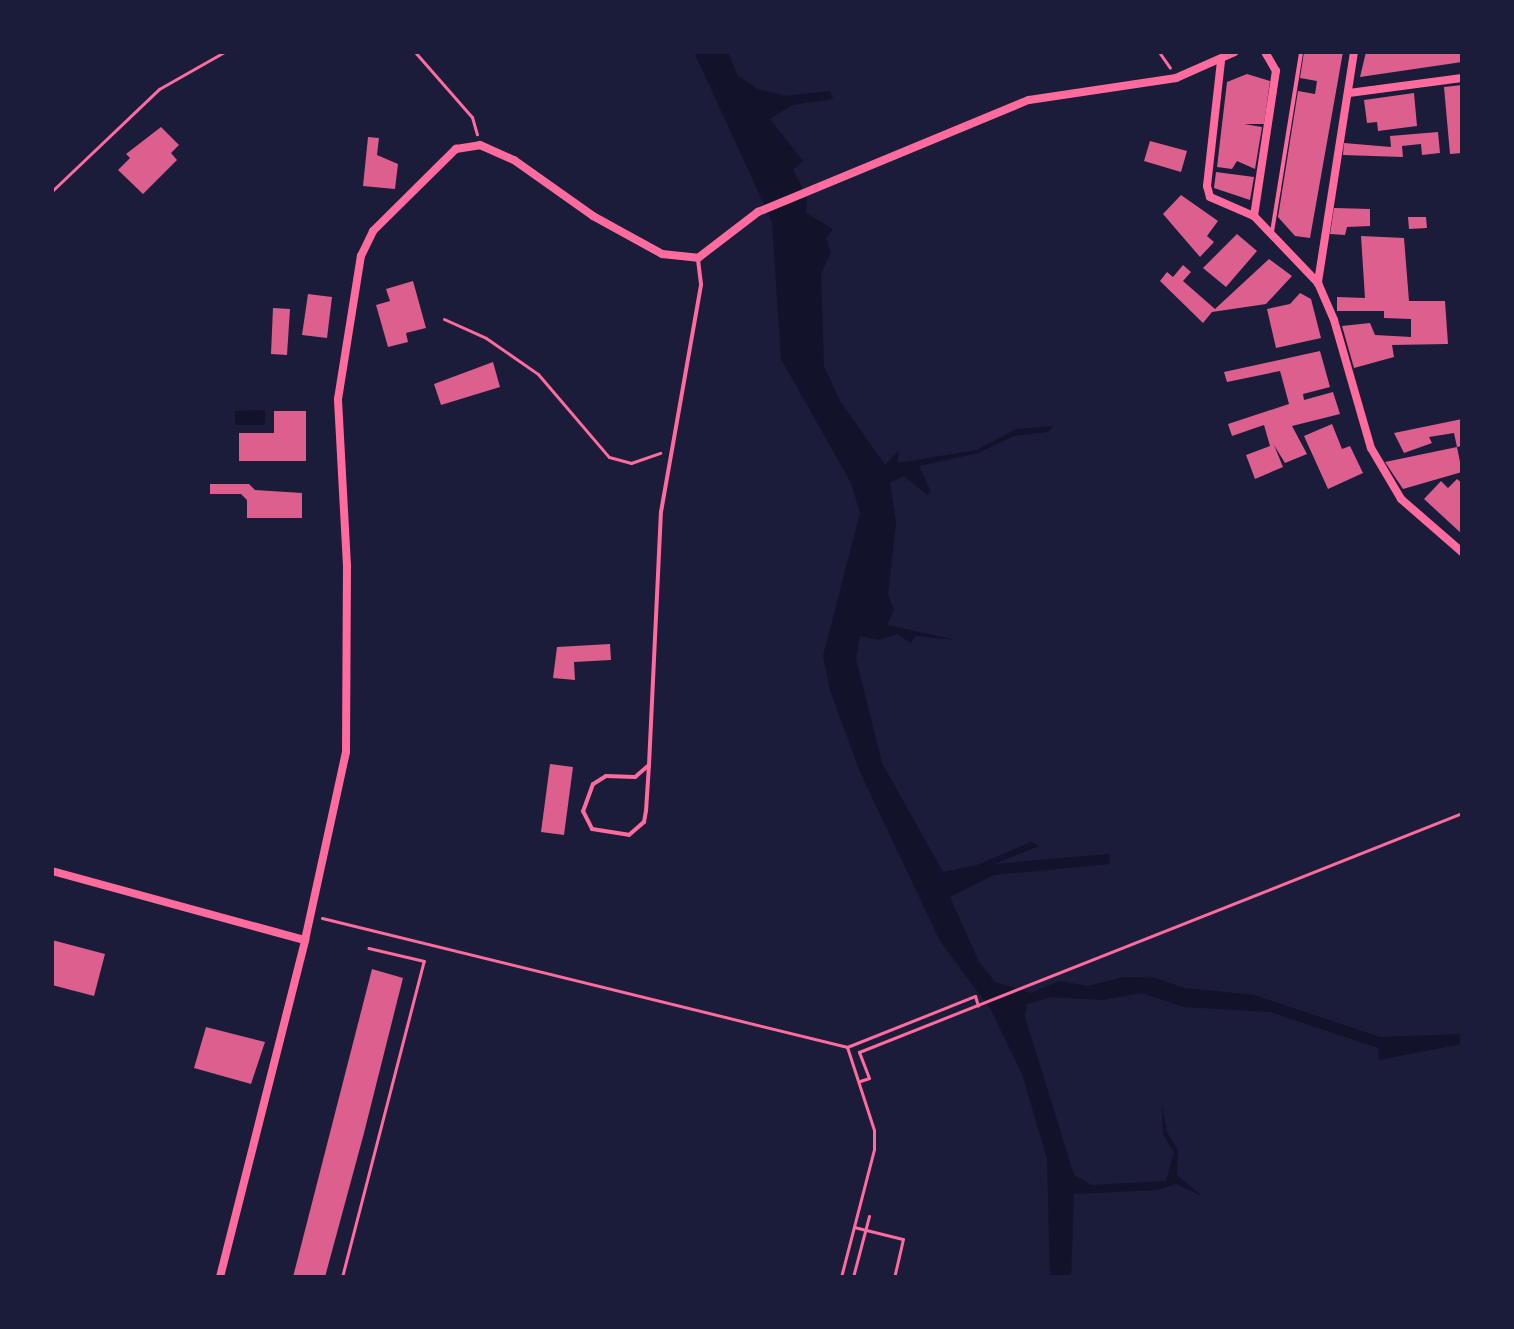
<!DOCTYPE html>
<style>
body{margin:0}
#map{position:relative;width:1514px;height:1329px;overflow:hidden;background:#1b1b3a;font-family:Signika,sans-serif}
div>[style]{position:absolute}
.water>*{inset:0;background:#12122b}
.building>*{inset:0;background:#dd5f8e}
.path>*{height:3px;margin:-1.5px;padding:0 1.5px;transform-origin:1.5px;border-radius:1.5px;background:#ff6b9d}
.service>*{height:4px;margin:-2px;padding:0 2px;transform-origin:2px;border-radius:2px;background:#ff6b9d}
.minor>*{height:8px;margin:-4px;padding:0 4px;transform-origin:4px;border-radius:4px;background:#ff6b9d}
span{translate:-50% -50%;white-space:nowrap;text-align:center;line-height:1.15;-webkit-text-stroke:6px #1b1b3a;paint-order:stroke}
.frame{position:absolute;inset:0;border:54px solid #1b1b3a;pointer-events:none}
</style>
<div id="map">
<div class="water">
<div style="clip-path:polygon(694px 52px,728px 52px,738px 76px,758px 89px,785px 96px,830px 91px,833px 99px,792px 105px,770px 119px,803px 161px,793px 170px,807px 197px,806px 213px,833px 229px,826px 238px,831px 252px,821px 274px,824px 366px,840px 401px,885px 465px,899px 450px,897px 463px,977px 450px,1016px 429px,1053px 426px,1048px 432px,1014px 436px,978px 453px,919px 466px,931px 492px,927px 495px,904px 476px,890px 483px,896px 523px,888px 595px,894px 610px,887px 625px,956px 640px,915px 636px,911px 643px,897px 634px,879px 640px,860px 636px,856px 659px,882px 763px,943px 872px,977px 865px,1031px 842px,1039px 846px,994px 864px,1109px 854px,1110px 864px,994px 875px,950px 897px,979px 962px,995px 982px,1031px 993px,1059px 981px,1088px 986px,1124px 977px,1156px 978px,1184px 988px,1254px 995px,1380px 1037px,1462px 1034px,1462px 1044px,1379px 1060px,1378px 1048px,1270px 1012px,1184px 1007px,1142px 993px,1102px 1000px,1052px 997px,1027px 1004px,1025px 1017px,1074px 1175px,1092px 1185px,1166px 1181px,1174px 1153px,1163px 1134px,1162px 1105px,1167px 1132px,1178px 1150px,1177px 1175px,1202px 1196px,1176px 1184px,1156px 1190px,1074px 1194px,1071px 1277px,1050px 1277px,1047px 1159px,1022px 1074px,991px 1010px,940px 941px,860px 772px,830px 690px,823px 656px,860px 513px,851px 483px,781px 359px,772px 222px)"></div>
<div style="clip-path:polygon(265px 410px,265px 425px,235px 425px,235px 411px)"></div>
</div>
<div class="building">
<div style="clip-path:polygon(1304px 52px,1343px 52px,1310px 238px,1295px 236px,1278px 217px,1298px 91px,1315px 94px,1317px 81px,1300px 78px)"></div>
<div style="clip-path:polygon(1366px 52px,1462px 52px,1462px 62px,1360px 77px)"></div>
<div style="clip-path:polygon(1247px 74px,1270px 81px,1264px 124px,1244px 124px,1262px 127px,1255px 169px,1237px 161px,1232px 169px,1217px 167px,1227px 82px)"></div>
<div style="clip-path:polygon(1462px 85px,1462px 153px,1450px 154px,1444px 87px)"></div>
<div style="clip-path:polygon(1414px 93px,1417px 126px,1378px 131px,1377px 122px,1367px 123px,1364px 100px)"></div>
<div style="clip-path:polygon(161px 127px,179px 145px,171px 153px,177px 160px,143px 194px,118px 170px,130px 158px,126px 154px)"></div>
<div style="clip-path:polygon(1438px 132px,1440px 153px,1422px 155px,1421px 144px,1402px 146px,1403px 157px,1343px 155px,1344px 143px,1391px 147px,1390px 136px)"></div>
<div style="clip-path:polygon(368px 137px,379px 138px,377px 155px,398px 164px,395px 189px,363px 186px)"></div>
<div style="clip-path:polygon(1150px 141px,1187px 151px,1181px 172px,1144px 161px)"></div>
<div style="clip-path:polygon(1216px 172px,1254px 177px,1250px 200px,1214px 188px)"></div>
<div style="clip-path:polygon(1181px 195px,1218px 221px,1207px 236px,1214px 242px,1200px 257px,1163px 214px)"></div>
<div style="clip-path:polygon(1334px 208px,1370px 209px,1370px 226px,1347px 227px,1345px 235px,1330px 234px)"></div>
<div style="clip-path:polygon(1408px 217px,1426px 217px,1427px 228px,1409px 229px)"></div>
<div style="clip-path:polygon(1237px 234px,1257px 251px,1226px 287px,1203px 268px)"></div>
<div style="clip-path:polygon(1361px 236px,1404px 238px,1409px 301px,1445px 301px,1448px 344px,1392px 345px,1394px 357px,1354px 368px,1342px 326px,1370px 323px,1375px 335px,1411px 337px,1411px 319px,1384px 318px,1384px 311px,1337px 311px,1337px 297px,1365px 298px)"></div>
<div style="clip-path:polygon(1269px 259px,1292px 276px,1266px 304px,1212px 312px,1203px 323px,1160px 281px,1167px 272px,1173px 277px,1183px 265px,1191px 272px,1183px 281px,1215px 309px)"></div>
<div style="clip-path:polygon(413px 281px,426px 328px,406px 333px,408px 342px,388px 347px,376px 305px,390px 301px,386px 289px)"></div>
<div style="clip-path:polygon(1300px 293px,1311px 299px,1321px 338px,1276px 348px,1267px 309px,1290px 304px)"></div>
<div style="clip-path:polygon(308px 294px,332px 297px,327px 338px,302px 335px)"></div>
<div style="clip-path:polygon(273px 308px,290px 309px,287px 355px,271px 354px)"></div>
<div style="clip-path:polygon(1320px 351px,1330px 387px,1303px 394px,1304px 400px,1333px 392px,1340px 414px,1292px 426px,1307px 454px,1285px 463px,1274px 445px,1283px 467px,1255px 479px,1246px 455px,1270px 446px,1264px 425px,1232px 436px,1228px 424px,1289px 404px,1282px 378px,1280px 371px,1227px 382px,1224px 372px)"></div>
<div style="clip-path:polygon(493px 362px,500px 387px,441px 405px,434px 384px)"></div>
<div style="clip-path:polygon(274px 411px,306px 411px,306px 461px,239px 461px,239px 433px,274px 433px)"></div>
<div style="clip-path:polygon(1462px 419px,1462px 446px,1457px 447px,1454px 433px,1429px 437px,1432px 443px,1404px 453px,1394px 433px)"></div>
<div style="clip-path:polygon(1332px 424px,1342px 449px,1350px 446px,1363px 473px,1328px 489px,1304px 436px)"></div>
<div style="clip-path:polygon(1457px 447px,1462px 472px,1403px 489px,1385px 462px)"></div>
<div style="clip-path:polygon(1457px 479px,1462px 483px,1462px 534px,1424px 499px,1441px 481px,1448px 488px)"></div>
<div style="clip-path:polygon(210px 484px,249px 484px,255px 490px,302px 493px,302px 518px,247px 518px,247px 500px,241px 494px,210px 494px)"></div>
<div style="clip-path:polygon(610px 644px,611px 660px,574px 662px,575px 680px,553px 678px,557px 647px)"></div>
<div style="clip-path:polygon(550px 764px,573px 767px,564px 835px,541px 832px)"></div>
<div style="clip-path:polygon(52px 940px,105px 954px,94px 996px,52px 985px)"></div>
<div style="clip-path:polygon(372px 969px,403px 978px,364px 1133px,325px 1277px,293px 1277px)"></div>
<div style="clip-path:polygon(206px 1027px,265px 1042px,251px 1084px,194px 1068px)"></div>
</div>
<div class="path">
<div style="left:415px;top:52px;width:86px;rotate:48.8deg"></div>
<div style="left:472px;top:117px;width:18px;rotate:74deg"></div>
<div style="left:1159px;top:52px;width:19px;rotate:55deg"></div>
<div style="left:52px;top:191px;width:148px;rotate:-43.6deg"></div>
<div style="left:159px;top:89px;width:75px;rotate:-29.6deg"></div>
<div style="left:444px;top:319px;width:46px;rotate:24.3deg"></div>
<div style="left:486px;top:338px;width:63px;rotate:34.7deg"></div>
<div style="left:538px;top:374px;width:109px;rotate:49.5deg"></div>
<div style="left:609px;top:457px;width:23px;rotate:15deg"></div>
<div style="left:631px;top:463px;width:31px;rotate:-19deg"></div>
<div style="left:322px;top:918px;width:541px;rotate:13.8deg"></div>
<div style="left:847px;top:1047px;width:138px;rotate:-21.7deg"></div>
<div style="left:975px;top:996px;width:10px;rotate:73deg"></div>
<div style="left:860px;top:1081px;width:9px;rotate:-18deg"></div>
<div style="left:869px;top:1078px;width:28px;rotate:-111deg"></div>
<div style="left:859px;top:1052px;width:649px;rotate:-21.62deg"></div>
<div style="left:854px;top:1227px;width:50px;rotate:13.8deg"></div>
<div style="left:903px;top:1239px;width:39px;rotate:103deg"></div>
<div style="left:342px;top:1277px;width:326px;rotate:-75.5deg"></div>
<div style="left:424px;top:961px;width:57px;rotate:-166.9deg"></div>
<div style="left:841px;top:1277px;width:132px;rotate:-75.5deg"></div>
<div style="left:874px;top:1149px;width:19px;rotate:-90deg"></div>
<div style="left:874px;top:1130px;width:87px;rotate:-108deg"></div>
<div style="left:853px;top:1277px;width:63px;rotate:-75.3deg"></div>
</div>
<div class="service">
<div style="left:1272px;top:232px;width:182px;rotate:-80.8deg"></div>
<div style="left:649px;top:765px;width:18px;rotate:139deg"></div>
<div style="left:635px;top:777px;width:29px;rotate:-178deg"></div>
<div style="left:606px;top:776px;width:15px;rotate:148deg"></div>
<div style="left:593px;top:784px;width:29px;rotate:110deg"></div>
<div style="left:583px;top:811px;width:20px;rotate:63deg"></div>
<div style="left:592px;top:829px;width:37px;rotate:9deg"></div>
<div style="left:629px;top:835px;width:20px;rotate:-41deg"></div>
<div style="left:644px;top:822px;width:11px;rotate:-80deg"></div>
<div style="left:646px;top:811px;width:46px;rotate:-86.3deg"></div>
<div style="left:649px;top:765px;width:253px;rotate:-87.3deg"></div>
<div style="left:661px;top:512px;width:231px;rotate:-80deg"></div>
<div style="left:701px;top:284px;width:24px;rotate:-97deg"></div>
</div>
<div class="minor">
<div style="left:1354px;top:52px;width:234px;rotate:98.9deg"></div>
<div style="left:1318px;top:283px;width:40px;rotate:66.6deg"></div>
<div style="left:1334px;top:320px;width:133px;rotate:73.9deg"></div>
<div style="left:1371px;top:448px;width:59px;rotate:59.5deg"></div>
<div style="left:1401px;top:499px;width:81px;rotate:41deg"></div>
<div style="left:1221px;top:61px;width:126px;rotate:96.4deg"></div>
<div style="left:1207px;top:186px;width:11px;rotate:75deg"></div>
<div style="left:1210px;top:197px;width:48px;rotate:23.4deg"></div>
<div style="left:1254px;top:216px;width:93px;rotate:46.3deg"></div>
<div style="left:1349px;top:93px;width:114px;rotate:-7.6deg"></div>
<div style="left:1254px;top:216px;width:147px;rotate:-81.4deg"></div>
<div style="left:1276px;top:71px;width:22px;rotate:-120deg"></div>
<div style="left:52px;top:871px;width:262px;rotate:15.3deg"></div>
<div style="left:220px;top:1277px;width:348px;rotate:-75.8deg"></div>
<div style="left:305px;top:940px;width:192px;rotate:-77.7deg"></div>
<div style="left:346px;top:752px;width:186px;rotate:-89.7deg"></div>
<div style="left:347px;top:566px;width:167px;rotate:-93.1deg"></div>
<div style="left:338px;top:399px;width:145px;rotate:-80.9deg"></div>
<div style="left:361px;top:256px;width:28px;rotate:-64deg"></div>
<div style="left:373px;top:231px;width:117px;rotate:-44.7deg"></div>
<div style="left:456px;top:149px;width:24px;rotate:-9deg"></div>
<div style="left:480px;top:145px;width:37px;rotate:24deg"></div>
<div style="left:514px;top:160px;width:97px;rotate:35.3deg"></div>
<div style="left:593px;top:216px;width:79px;rotate:28.8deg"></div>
<div style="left:662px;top:254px;width:36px;rotate:6deg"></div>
<div style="left:698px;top:258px;width:76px;rotate:-37.5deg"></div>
<div style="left:758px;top:212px;width:293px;rotate:-22.5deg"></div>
<div style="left:1029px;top:100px;width:149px;rotate:-8.5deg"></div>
<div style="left:1176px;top:78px;width:64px;rotate:-23.8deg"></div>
</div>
<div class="frame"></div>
</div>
